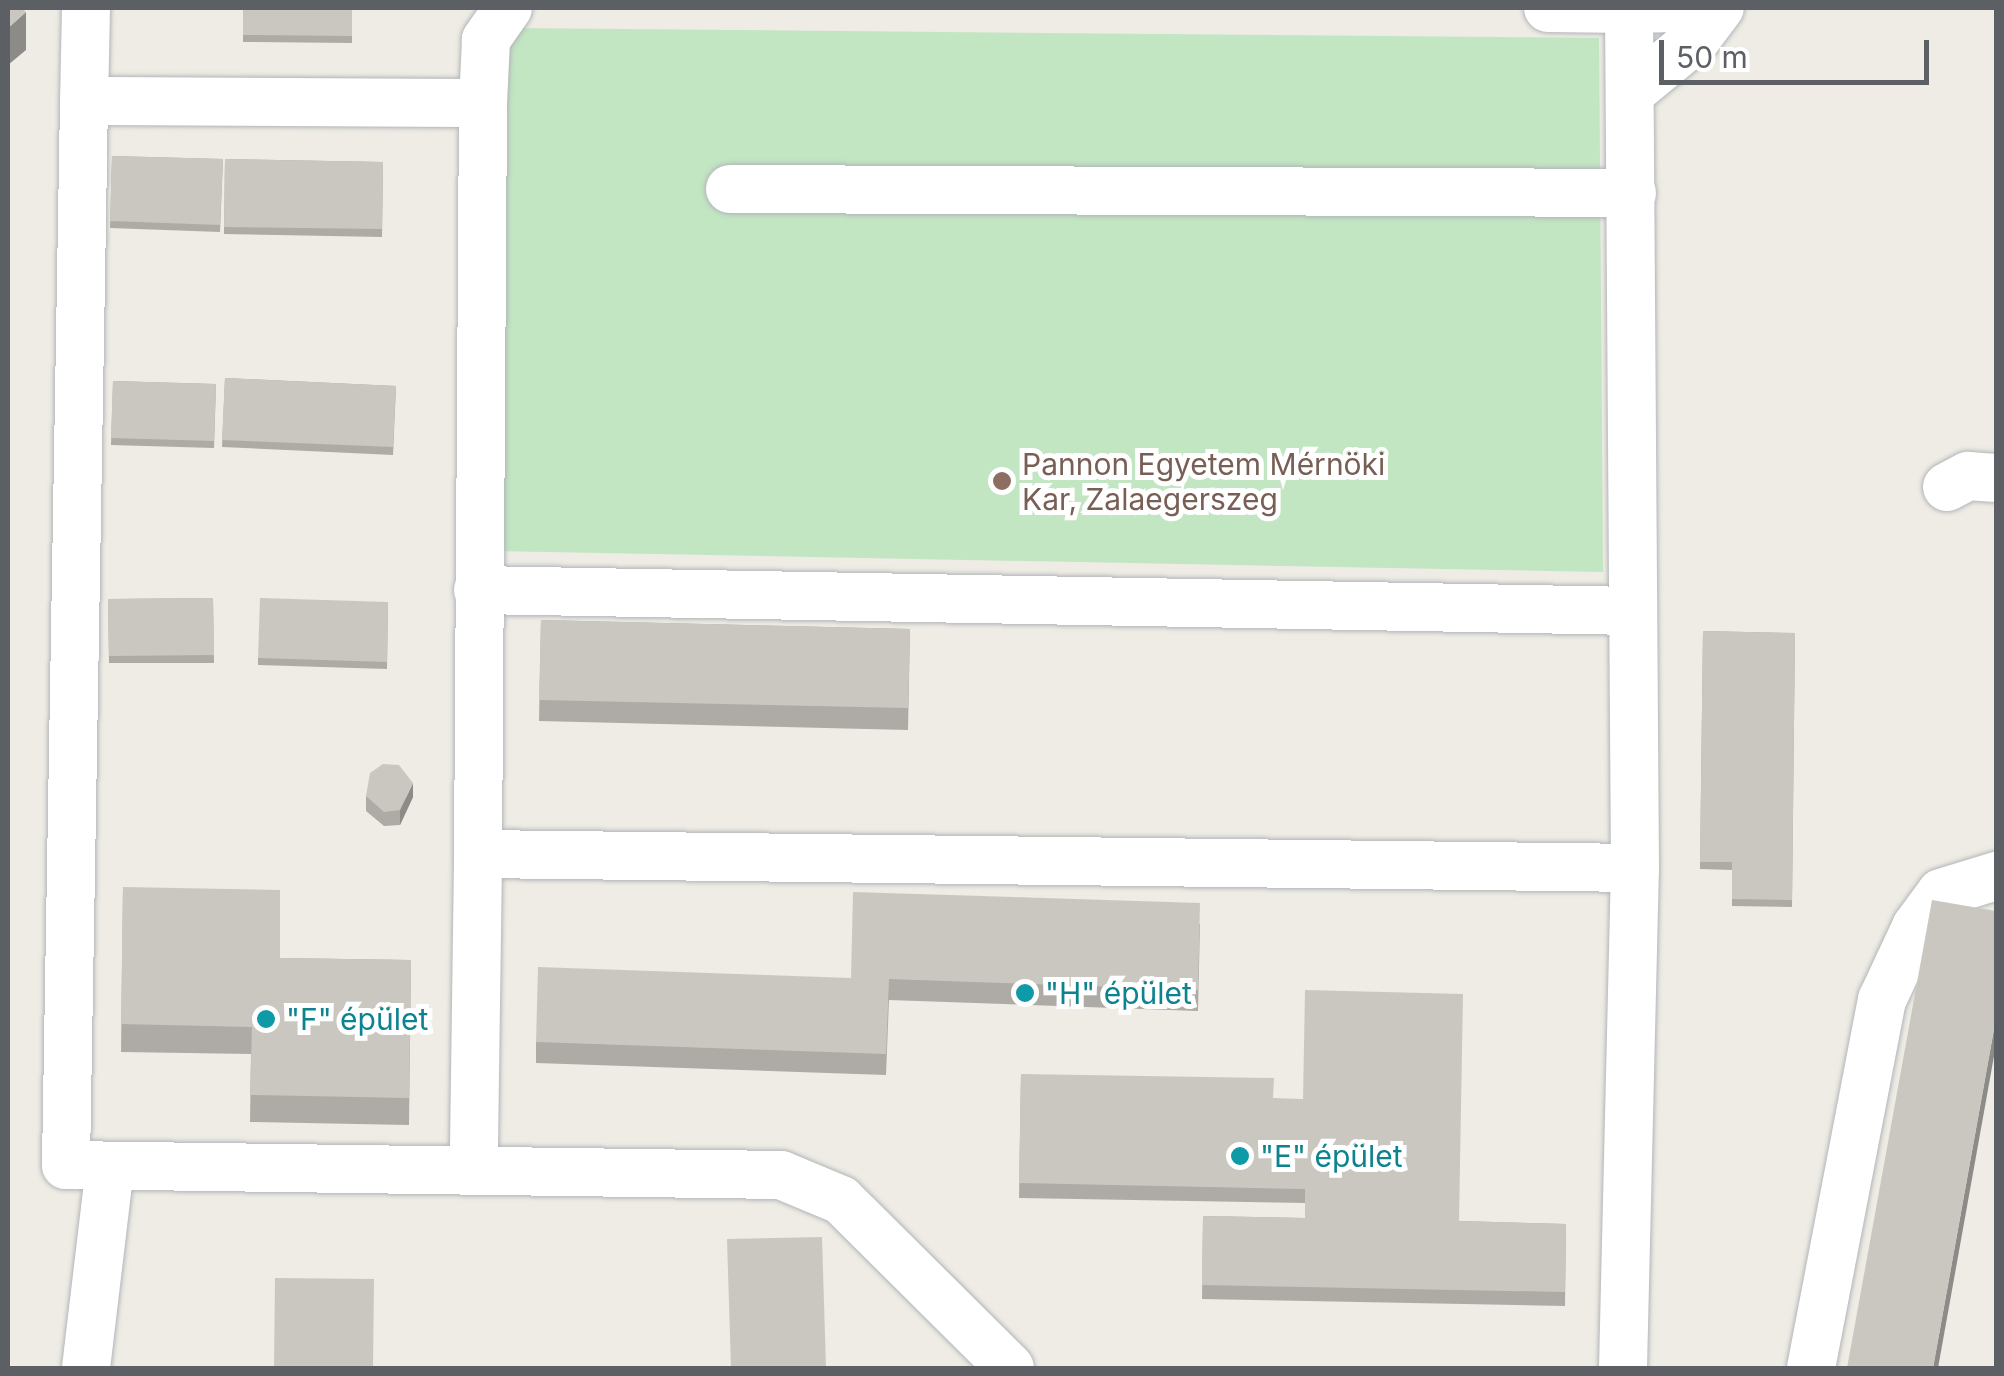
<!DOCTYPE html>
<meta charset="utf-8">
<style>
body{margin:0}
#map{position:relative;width:2004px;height:1376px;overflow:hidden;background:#eeece4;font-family:Inter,sans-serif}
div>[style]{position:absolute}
.green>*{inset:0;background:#c2e5c2}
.roads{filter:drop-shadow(0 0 2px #b2b5b9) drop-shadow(0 0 2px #b2b5b9)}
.minor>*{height:48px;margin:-24px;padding:0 24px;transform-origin:24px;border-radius:24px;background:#fff}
.wall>*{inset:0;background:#aeaba6}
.shaded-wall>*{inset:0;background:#8d8b87}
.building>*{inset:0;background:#cac7c1}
.dots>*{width:28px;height:28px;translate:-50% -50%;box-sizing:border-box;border:5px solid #fff;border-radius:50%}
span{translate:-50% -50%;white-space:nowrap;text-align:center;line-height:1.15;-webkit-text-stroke:10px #fff;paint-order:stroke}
.education-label{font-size:30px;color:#785e54}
.left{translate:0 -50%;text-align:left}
.culture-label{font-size:30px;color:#0d838f}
.frame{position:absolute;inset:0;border:10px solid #5c6064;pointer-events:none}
.scale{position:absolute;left:1659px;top:40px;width:270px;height:45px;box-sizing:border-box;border:5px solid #5c6064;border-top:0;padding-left:12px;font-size:30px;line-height:35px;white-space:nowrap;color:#5c6064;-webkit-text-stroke:8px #fff;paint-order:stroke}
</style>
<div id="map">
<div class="green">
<div style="clip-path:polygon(507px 28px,1599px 38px,1603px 572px,497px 551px)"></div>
</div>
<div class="roads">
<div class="minor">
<div style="left:86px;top:8px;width:93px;rotate:91.2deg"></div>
<div style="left:84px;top:101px;width:399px;rotate:0.3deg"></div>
<div style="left:508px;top:8px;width:39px;rotate:125deg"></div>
<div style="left:486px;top:40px;width:63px;rotate:92.7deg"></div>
<div style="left:483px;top:103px;width:751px;rotate:90.38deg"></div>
<div style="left:478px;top:854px;width:1157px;rotate:0.69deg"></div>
<div style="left:1635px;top:868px;width:859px;rotate:-90.4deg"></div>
<div style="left:1629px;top:9px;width:81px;rotate:-179.3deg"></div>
<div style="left:1629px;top:9px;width:49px;rotate:-1.2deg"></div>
<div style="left:1630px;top:93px;width:87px;rotate:-39.4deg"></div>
<div style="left:1697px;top:38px;width:38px;rotate:-53deg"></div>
<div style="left:84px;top:101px;width:1064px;rotate:90.97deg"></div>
<div style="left:66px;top:1165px;width:715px;rotate:0.8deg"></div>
<div style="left:781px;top:1175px;width:65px;rotate:22.6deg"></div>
<div style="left:841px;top:1200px;width:238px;rotate:44.8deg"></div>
<div style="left:730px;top:189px;width:902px;rotate:0.25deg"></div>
<div style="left:1947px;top:487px;width:24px;rotate:-28deg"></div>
<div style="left:1968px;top:476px;width:28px;rotate:4deg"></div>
<div style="left:478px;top:590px;width:1155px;rotate:1.04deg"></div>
<div style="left:474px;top:1147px;width:293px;rotate:-89.2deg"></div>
<div style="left:86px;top:1368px;width:203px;rotate:-83.2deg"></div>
<div style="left:1623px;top:1368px;width:500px;rotate:-88.63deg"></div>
<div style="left:1811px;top:1368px;width:375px;rotate:-79.1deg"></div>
<div style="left:1882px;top:1000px;width:81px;rotate:-65deg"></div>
<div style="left:1916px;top:927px;width:42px;rotate:-53.7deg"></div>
<div style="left:1941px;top:893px;width:58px;rotate:-17.2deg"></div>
</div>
</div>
<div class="wall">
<div style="clip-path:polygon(243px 8px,352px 8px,352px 43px,243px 42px)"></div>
<div style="clip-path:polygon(112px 156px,223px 159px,220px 232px,110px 228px)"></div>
<div style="clip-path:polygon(225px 159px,383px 162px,382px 237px,224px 234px)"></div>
<div style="clip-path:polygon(225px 378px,396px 386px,393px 455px,222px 447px)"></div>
<div style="clip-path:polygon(113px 381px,216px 384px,214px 448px,111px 445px)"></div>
<div style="clip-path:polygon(213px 598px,214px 663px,109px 663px,108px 599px)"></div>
<div style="clip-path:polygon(388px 602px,387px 669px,258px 665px,258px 658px)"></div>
<div style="clip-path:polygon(541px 620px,910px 629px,908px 730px,539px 721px)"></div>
<div style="clip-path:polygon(1703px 631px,1795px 633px,1792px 907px,1732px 906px,1732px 870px,1700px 869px)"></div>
<div style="clip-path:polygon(366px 796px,413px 797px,400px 825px,384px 826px,366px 811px)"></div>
<div style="clip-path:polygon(123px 887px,280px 958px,411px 960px,409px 1125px,250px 1122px,251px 1054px,121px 1052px)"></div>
<div style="clip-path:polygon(1200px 924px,1198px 1011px,889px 1000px,886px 1075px,536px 1063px,536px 1042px,851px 978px)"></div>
<div style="clip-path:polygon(1021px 1074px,1274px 1098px,1460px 1221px,1566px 1224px,1565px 1306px,1202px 1299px,1203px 1216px,1305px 1218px,1305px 1203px,1019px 1198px)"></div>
</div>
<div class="shaded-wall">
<div style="clip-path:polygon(26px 12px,26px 50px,8px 65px,8px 28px)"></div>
<div style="clip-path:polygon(413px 783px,413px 797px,400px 825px,400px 810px)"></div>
<div style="clip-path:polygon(1996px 1018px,1996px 1045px,1938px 1368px,1933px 1368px)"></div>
</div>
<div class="building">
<div style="clip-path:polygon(8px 8px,22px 8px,26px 12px,8px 28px)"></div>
<div style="clip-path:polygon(243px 8px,352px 8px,352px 36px,243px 35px)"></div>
<div style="clip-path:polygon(112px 156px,223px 159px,220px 225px,110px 221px)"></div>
<div style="clip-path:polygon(225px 159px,383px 162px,382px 229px,224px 227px)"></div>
<div style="clip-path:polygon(225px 378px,396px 386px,393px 447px,222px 440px)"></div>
<div style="clip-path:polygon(113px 381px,216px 384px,214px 441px,111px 438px)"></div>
<div style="clip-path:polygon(213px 598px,214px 655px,109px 656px,108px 599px)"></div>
<div style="clip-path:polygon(260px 598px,388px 602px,387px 662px,258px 658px)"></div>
<div style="clip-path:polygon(541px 620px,910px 629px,908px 708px,539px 700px)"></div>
<div style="clip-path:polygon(1703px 631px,1795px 633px,1792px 900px,1732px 899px,1732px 862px,1700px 862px)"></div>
<div style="clip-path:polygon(383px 764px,399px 765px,413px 783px,400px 810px,384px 812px,366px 796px,370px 773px)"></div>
<div style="clip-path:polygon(123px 887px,280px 890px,280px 958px,411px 960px,409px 1098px,250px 1095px,252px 1027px,121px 1024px)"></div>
<div style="clip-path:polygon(853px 892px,1200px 903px,1198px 990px,889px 979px,886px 1054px,536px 1042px,538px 967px,851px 978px)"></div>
<div style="clip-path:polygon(1932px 900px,1996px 911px,1996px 1018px,1933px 1368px,1847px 1368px)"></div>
<div style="clip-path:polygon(1305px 990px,1463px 994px,1459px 1221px,1566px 1224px,1565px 1292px,1202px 1285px,1203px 1216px,1305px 1218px,1305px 1189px,1019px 1183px,1021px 1074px,1274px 1078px,1273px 1098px,1303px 1099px)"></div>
<div style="clip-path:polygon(822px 1237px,826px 1368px,731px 1368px,727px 1239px)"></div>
<div style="clip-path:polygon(275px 1278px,374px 1279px,373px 1368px,274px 1368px)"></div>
</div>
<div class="dots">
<div style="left:1002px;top:481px;background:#8d6e63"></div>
<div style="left:1025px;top:993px;background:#0f9aa8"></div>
<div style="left:266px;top:1019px;background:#0f9aa8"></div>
<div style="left:1240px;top:1156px;background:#0f9aa8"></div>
</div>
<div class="education-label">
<span class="left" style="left:1022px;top:481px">Pannon Egyetem Mérnöki<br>Kar, Zalaegerszeg</span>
</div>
<div class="culture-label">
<span class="left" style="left:1045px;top:993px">"H" épület</span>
<span class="left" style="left:286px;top:1019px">"F" épület</span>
<span class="left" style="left:1260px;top:1156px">"E" épület</span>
</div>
<div class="frame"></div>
<div class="scale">50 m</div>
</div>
